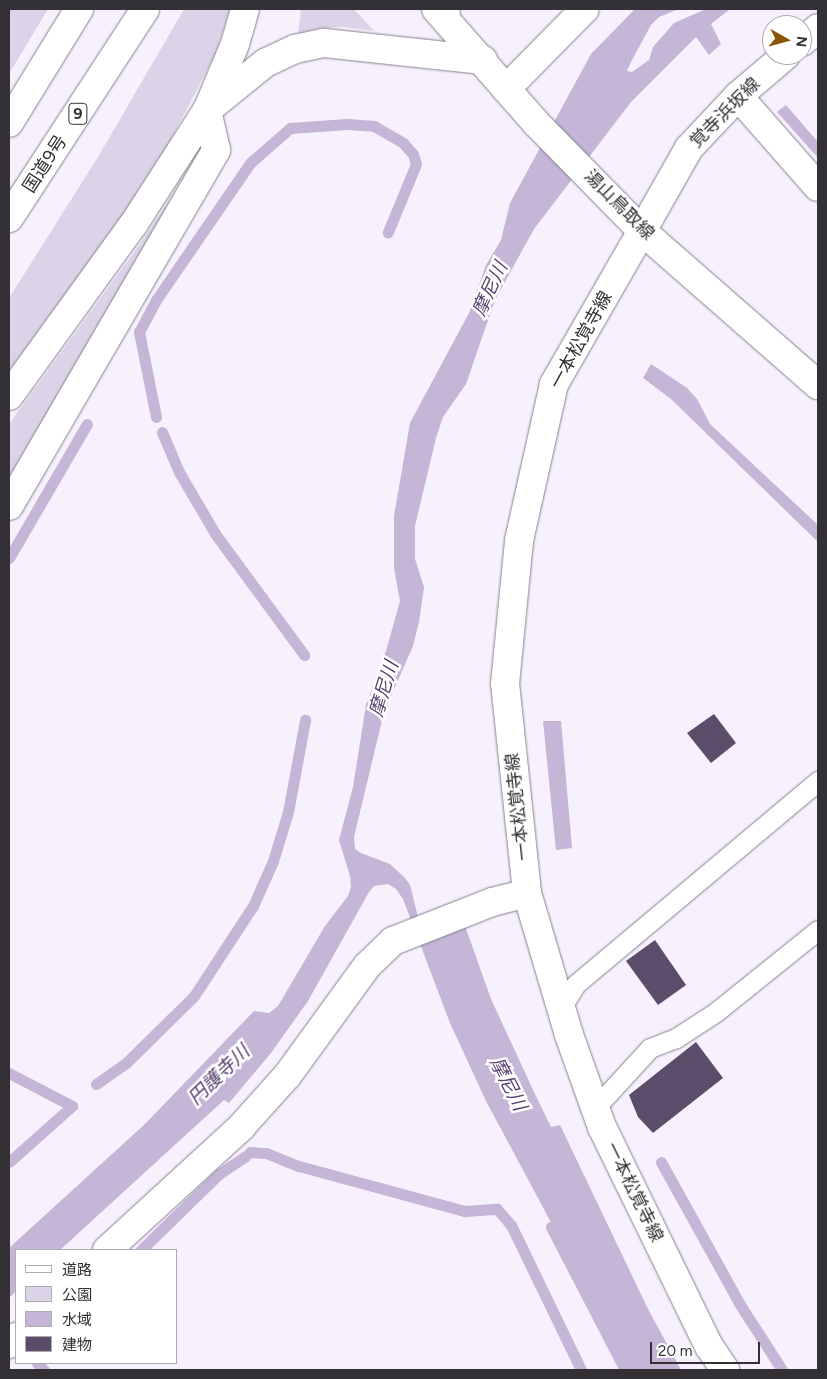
<!DOCTYPE html>
<meta charset="utf-8">
<style>
body{margin:0}
#map{position:relative;width:827px;height:1379px;overflow:hidden;background:#f6f1fd;font-family:Figtree,"Noto Sans JP",sans-serif}
div>[style]{position:absolute}
.green>*{inset:0;background:#ddd3e9}
.water>*{inset:0;background:#c5b5d7}
.stream>*{height:11px;margin:-5.5px;padding:0 5.5px;transform-origin:5.5px;border-radius:5.5px;background:#c5b5d7}
.building>*{inset:0;background:#5c4d6b}
.roads{filter:drop-shadow(0 0 1px #86808e) drop-shadow(0 0 1px #86808e)}
.service>*{height:19px;margin:-9.5px;padding:0 9.5px;transform-origin:9.5px;border-radius:9.5px;background:#fff}
.minor>*{height:28px;margin:-14px;padding:0 14px;transform-origin:14px;border-radius:14px;background:#fff}
.tertiary>*{height:28px;margin:-14px;padding:0 14px;transform-origin:14px;border-radius:14px;background:#fff}
.secondary>*{height:28px;margin:-14px;padding:0 14px;transform-origin:14px;border-radius:14px;background:#fff}
.trunk>*{height:28px;margin:-14px;padding:0 14px;transform-origin:14px;border-radius:14px;background:#fff}
span{translate:-50% -50%;white-space:nowrap;text-align:center;line-height:1.15;-webkit-text-stroke:5px #fff;paint-order:stroke}
.shield-label span{padding:1px 4px;background:#fff;border:1px solid;border-radius:4px;-webkit-text-stroke-width:0}
.shield-label{font-size:16px;color:#333136;font-weight:700}
.street-label{font-size:18px;color:#333136}
.water-label{font-size:19px;color:#594070;font-style:italic}
.frame{position:absolute;inset:0;border:10px solid #333136;pointer-events:none}
.legend{position:absolute;left:15px;top:1249px;width:162px;height:115px;box-sizing:border-box;background:#fff;border:1px solid #adadaf;margin:0;padding:6px 9px;list-style:none;font-size:15px;color:#333136}
.legend li{display:flex;align-items:center;gap:10px;height:25px}
.legend b{width:25px;border:1px solid #adadaf}
.north{position:absolute;left:762px;top:15px;width:50px;height:50px;box-sizing:border-box;background:#fff;border:1px solid #adadaf;border-radius:50%;rotate:97deg;font-size:14px;font-weight:700;line-height:20px;text-align:center;color:#333136}
.north::after{content:'';display:block;margin:auto;width:18px;height:22px;background:#8b5505;clip-path:polygon(50% 0,100% 100%,50% 72%,0 100%)}
.scale{position:absolute;left:650px;top:1342px;width:110px;height:22px;box-sizing:border-box;border:2px solid #333136;border-top:0;padding-left:6px;font-size:15px;line-height:18px;white-space:nowrap;color:#333136;-webkit-text-stroke:4px #fff;paint-order:stroke}
</style>
<div id="map">
<div class="green">
<div style="clip-path:polygon(9px 9px,48px 9px,9px 74px)"></div>
<div style="clip-path:polygon(184px 9px,230px 9px,216px 53px,163px 155px,109px 237px,9px 371px,9px 298px,98px 157px)"></div>
<div style="clip-path:polygon(301px 9px,354px 9px,374px 31px,343px 27px,316px 29px,298px 34px)"></div>
<div style="clip-path:polygon(196px 161px,9px 488px,9px 424px,137px 248px)"></div>
</div>
<div class="water">
<div style="clip-path:polygon(635px 9px,679px 9px,659px 17px,651px 25px,632px 60px,627px 71px,632px 72px,649px 60px,653px 47px,674px 23px,706px 9px,730px 9px,711px 24px,721px 44px,709px 55px,696px 37px,631px 102px,534px 229px,495px 300px,466px 384px,443px 417px,436px 438px,415px 526px,415px 559px,424px 587px,419px 622px,413px 646px,384px 712px,354px 837px,355px 849px,361px 853px,390px 864px,405px 878px,410px 885px,418px 917px,464px 923px,491px 999px,533px 1090px,551px 1127px,560px 1125px,648px 1309px,681px 1370px,630px 1370px,486px 1101px,450px 1023px,403px 899px,396px 889px,388px 884px,374px 886px,369px 892px,308px 1001px,271px 1053px,229px 1103px,224px 1100px,60px 1250px,16px 1250px,16px 1291px,9px 1298px,9px 1248px,145px 1124px,254px 1011px,269px 1013px,278px 1006px,325px 926px,348px 896px,351px 887px,350px 876px,339px 840px,353px 787px,366px 705px,386px 651px,400px 601px,394px 568px,394px 516px,410px 423px,469px 313px,486px 265px,501px 240px,510px 203px,591px 54px)"></div>
<div style="clip-path:polygon(786px 105px,818px 142px,818px 158px,777px 112px)"></div>
<div style="clip-path:polygon(651px 364px,687px 388px,697px 399px,710px 424px,818px 525px,818px 542px,671px 399px,643px 378px)"></div>
<div style="clip-path:polygon(543px 721px,561px 721px,572px 848px,556px 850px)"></div>
</div>
<div class="stream">
<div style="left:156px;top:417px;width:87px;rotate:-101.3deg"></div>
<div style="left:139px;top:332px;width:36px;rotate:-62deg"></div>
<div style="left:156px;top:300px;width:166px;rotate:-55.5deg"></div>
<div style="left:250px;top:163px;width:53px;rotate:-41.2deg"></div>
<div style="left:290px;top:128px;width:57px;rotate:-4deg"></div>
<div style="left:347px;top:124px;width:27px;rotate:4deg"></div>
<div style="left:374px;top:126px;width:34px;rotate:30deg"></div>
<div style="left:403px;top:143px;width:15px;rotate:48deg"></div>
<div style="left:413px;top:154px;width:10px;rotate:73deg"></div>
<div style="left:416px;top:164px;width:74px;rotate:112.4deg"></div>
<div style="left:162px;top:432px;width:43px;rotate:67deg"></div>
<div style="left:179px;top:472px;width:73px;rotate:59.6deg"></div>
<div style="left:216px;top:535px;width:149px;rotate:53.7deg"></div>
<div style="left:9px;top:558px;width:155px;rotate:-59.8deg"></div>
<div style="left:9px;top:1073px;width:71px;rotate:27.6deg"></div>
<div style="left:72px;top:1106px;width:84px;rotate:138.4deg"></div>
<div style="left:96px;top:1084px;width:37px;rotate:-35deg"></div>
<div style="left:126px;top:1063px;width:95px;rotate:-44.6deg"></div>
<div style="left:194px;top:996px;width:108px;rotate:-56.8deg"></div>
<div style="left:253px;top:906px;width:49px;rotate:-66deg"></div>
<div style="left:273px;top:861px;width:51px;rotate:-73deg"></div>
<div style="left:288px;top:812px;width:94px;rotate:-79.5deg"></div>
<div style="left:250px;top:1152px;width:16px;rotate:4deg"></div>
<div style="left:266px;top:1153px;width:35px;rotate:22deg"></div>
<div style="left:299px;top:1166px;width:172px;rotate:15.2deg"></div>
<div style="left:465px;top:1211px;width:32px;rotate:-4deg"></div>
<div style="left:497px;top:1209px;width:21px;rotate:49deg"></div>
<div style="left:511px;top:1225px;width:161px;rotate:64.2deg"></div>
<div style="left:661px;top:1162px;width:161px;rotate:61deg"></div>
<div style="left:739px;top:1303px;width:80px;rotate:57.3deg"></div>
<div style="left:551px;top:1227px;width:161px;rotate:62.6deg"></div>
<div style="left:141px;top:1250px;width:109px;rotate:-44.3deg"></div>
<div style="left:219px;top:1174px;width:32px;rotate:-34deg"></div>
<div style="left:37px;top:1363px;width:10px;rotate:45deg"></div>
</div>
<div class="building">
<div style="clip-path:polygon(714px 714px,736px 743px,711px 763px,687px 733px)"></div>
<div style="clip-path:polygon(655px 940px,686px 985px,658px 1005px,626px 961px)"></div>
<div style="clip-path:polygon(696px 1042px,723px 1078px,653px 1133px,638px 1117px,629px 1095px)"></div>
</div>
<div class="roads">
<div class="service">
<div style="left:561px;top:1008px;width:28px;rotate:-58deg"></div>
<div style="left:576px;top:984px;width:316px;rotate:-40deg"></div>
<div style="left:595px;top:1108px;width:81px;rotate:-47.5deg"></div>
<div style="left:650px;top:1048px;width:28px;rotate:-21deg"></div>
<div style="left:676px;top:1038px;width:48px;rotate:-33deg"></div>
<div style="left:716px;top:1012px;width:131px;rotate:-38.8deg"></div>
</div>
<div class="minor">
<div style="left:506px;top:89px;width:112px;rotate:-45.4deg"></div>
<div style="left:738px;top:96px;width:121px;rotate:48.7deg"></div>
<div style="left:9px;top:506px;width:412px;rotate:-59.8deg"></div>
<div style="left:216px;top:150px;width:41px;rotate:-102.7deg"></div>
<div style="left:107px;top:1250px;width:182px;rotate:-42.5deg"></div>
<div style="left:241px;top:1127px;width:69px;rotate:-48deg"></div>
<div style="left:287px;top:1076px;width:136px;rotate:-54deg"></div>
<div style="left:367px;top:966px;width:36px;rotate:-44deg"></div>
<div style="left:393px;top:941px;width:106px;rotate:-21.5deg"></div>
<div style="left:492px;top:902px;width:36px;rotate:-14deg"></div>
<div style="left:9px;top:1344px;width:10px;rotate:-45deg"></div>
</div>
<div class="tertiary">
<div style="left:802px;top:42px;width:21px;rotate:-41deg"></div>
<div style="left:642px;top:231px;width:95px;rotate:-60.5deg"></div>
<div style="left:689px;top:148px;width:71px;rotate:-46.7deg"></div>
<div style="left:738px;top:96px;width:63px;rotate:-40.5deg"></div>
</div>
<div class="secondary">
<div style="left:436px;top:9px;width:152px;rotate:48.7deg"></div>
<div style="left:536px;top:123px;width:151px;rotate:45.5deg"></div>
<div style="left:642px;top:231px;width:234px;rotate:41.2deg"></div>
<div style="left:642px;top:231px;width:177px;rotate:119.9deg"></div>
<div style="left:554px;top:384px;width:161px;rotate:102.6deg"></div>
<div style="left:519px;top:541px;width:143px;rotate:95.6deg"></div>
<div style="left:505px;top:683px;width:211px;rotate:84deg"></div>
<div style="left:527px;top:893px;width:148px;rotate:73.5deg"></div>
<div style="left:569px;top:1035px;width:98px;rotate:70.3deg"></div>
<div style="left:602px;top:1127px;width:244px;rotate:64deg"></div>
<div style="left:709px;top:1346px;width:29px;rotate:56deg"></div>
</div>
<div class="trunk">
<div style="left:445px;top:9px;width:12px;rotate:81deg"></div>
<div style="left:209px;top:106px;width:67px;rotate:-67.2deg"></div>
<div style="left:235px;top:44px;width:36px;rotate:-74deg"></div>
<div style="left:9px;top:123px;width:134px;rotate:-58.4deg"></div>
<div style="left:9px;top:218px;width:249px;rotate:-56.9deg"></div>
<div style="left:9px;top:396px;width:211px;rotate:-54.1deg"></div>
<div style="left:133px;top:225px;width:137px;rotate:-57.2deg"></div>
<div style="left:207px;top:110px;width:75px;rotate:-39deg"></div>
<div style="left:265px;top:63px;width:33px;rotate:-25deg"></div>
<div style="left:295px;top:49px;width:30px;rotate:-12deg"></div>
<div style="left:324px;top:43px;width:160px;rotate:6.1deg"></div>
</div>
</div>
<div class="shield-label">
<span style="left:78px;top:114px">9</span>
</div>
<div class="street-label">
<span style="left:725px;top:113px;rotate:-45deg">覚寺浜坂線</span>
<span style="left:45px;top:164px;rotate:-57deg">国道9号</span>
<span style="left:619px;top:205px;rotate:45deg">湯山鳥取線</span>
<span style="left:581px;top:340px;rotate:-61deg">一本松覚寺線</span>
<span style="left:518px;top:807px;rotate:-96deg">一本松覚寺線</span>
<span style="left:634px;top:1192px;rotate:64deg">一本松覚寺線</span>
</div>
<div class="water-label">
<span style="left:490px;top:289px;rotate:-65deg">摩尼川</span>
<span style="left:384px;top:689px;rotate:-73deg">摩尼川</span>
<span style="left:219px;top:1075px;rotate:-44deg">円護寺川</span>
<span style="left:508px;top:1084px;rotate:63deg">摩尼川</span>
</div>
<div class="frame"></div>
<ul class="legend">
<li><b style="height:6px;background:#fff"></b>道路</li>
<li><b style="height:14px;background:#ddd3e9"></b>公園</li>
<li><b style="height:14px;background:#c5b5d7"></b>水域</li>
<li><b style="height:14px;background:#5c4d6b"></b>建物</li>
</ul>
<div class="north">N</div>
<div class="scale">20 m</div>
</div>
